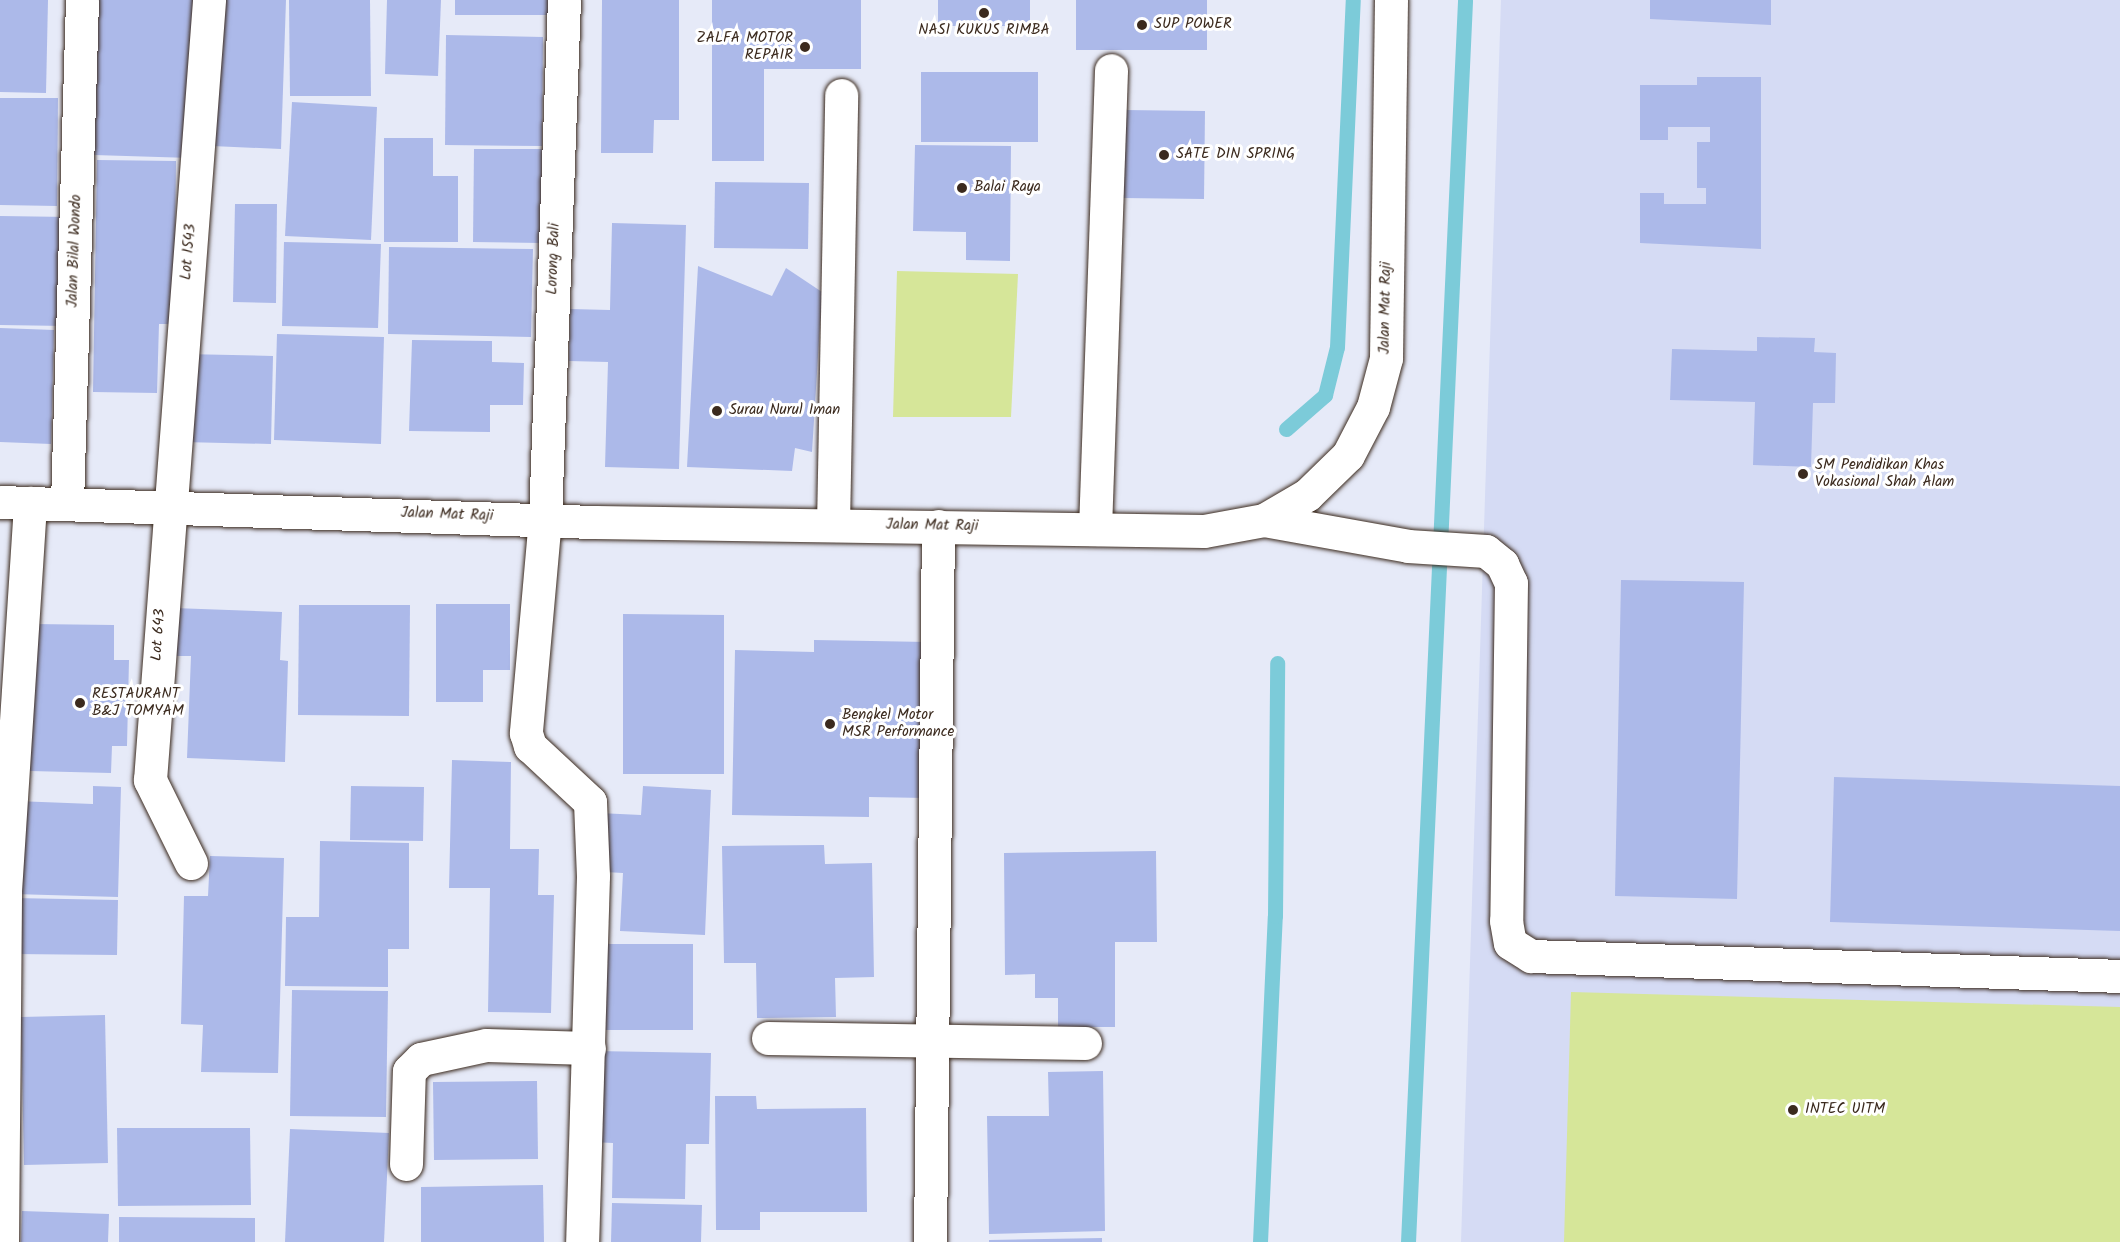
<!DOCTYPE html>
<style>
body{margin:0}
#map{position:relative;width:2120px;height:1242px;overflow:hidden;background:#e6eaf8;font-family:Kalam,sans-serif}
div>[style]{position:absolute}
.built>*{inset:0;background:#d5dbf4}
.green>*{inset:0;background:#d6e699}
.stream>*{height:15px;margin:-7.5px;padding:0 7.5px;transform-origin:7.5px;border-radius:7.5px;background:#7ccbd9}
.building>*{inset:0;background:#acb9e9}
.roads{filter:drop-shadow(0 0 2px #3b2a1e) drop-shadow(0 0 2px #3b2a1e)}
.street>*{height:33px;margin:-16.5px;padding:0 16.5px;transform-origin:16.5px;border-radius:16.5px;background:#fff}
.secondary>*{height:33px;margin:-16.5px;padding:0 16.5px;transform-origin:16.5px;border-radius:16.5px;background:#fff}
.dots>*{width:16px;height:16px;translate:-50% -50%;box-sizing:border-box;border:3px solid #fff;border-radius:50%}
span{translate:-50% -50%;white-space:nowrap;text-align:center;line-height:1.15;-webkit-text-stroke:6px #fff;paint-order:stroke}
.poi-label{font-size:15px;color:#3b2a1e}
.left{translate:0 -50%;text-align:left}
.right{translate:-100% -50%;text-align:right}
.street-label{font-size:15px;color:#3b2a1e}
</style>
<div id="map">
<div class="built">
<div style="clip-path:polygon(1501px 0,2120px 0,2120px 1242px,1461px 1242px)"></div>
</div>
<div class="green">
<div style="clip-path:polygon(897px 271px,1018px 274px,1011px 417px,893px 417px)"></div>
<div style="clip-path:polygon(1571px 992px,2120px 1007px,2120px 1242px,1564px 1242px)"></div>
</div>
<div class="stream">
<div style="left:1286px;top:429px;width:52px;rotate:-41.1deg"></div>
<div style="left:1325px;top:395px;width:49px;rotate:-76deg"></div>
<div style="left:1337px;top:347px;width:347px;rotate:-87.4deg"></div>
<div style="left:1260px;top:1242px;width:326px;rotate:-87.4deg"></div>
<div style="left:1275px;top:916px;width:253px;rotate:-89.5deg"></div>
<div style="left:1408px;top:1242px;width:1243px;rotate:-87.37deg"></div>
</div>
<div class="building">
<div style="clip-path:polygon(0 0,48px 0,46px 93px,0 92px)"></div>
<div style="clip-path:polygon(99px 0,195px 0,191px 158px,94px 155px)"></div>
<div style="clip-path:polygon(216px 0,286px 0,281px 149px,212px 146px)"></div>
<div style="clip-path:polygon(289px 0,370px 0,371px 96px,290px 96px)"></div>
<div style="clip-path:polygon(387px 0,441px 0,438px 76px,385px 74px)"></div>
<div style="clip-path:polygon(455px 0,548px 0,548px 15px,455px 15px)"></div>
<div style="clip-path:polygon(602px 0,679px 0,679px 120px,654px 120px,653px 153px,601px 153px)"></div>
<div style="clip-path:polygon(712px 0,861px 0,861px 69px,764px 69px,764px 161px,712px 161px)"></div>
<div style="clip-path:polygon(938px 0,1030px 0,1030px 26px,938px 26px)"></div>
<div style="clip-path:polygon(1076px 0,1207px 0,1207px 50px,1076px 50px)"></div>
<div style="clip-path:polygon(1650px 0,1771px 0,1771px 25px,1650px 19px)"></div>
<div style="clip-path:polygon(446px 35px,543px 37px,542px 146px,445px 145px)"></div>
<div style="clip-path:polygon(921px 72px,1038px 72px,1038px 142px,921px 142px)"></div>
<div style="clip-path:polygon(1697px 77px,1761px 77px,1761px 249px,1640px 243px,1640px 193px,1664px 193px,1664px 204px,1706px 204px,1706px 188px,1697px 188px,1697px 142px,1710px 142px,1710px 127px,1668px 127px,1668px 140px,1640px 140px,1640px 85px,1697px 85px)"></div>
<div style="clip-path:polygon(0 98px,58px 98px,57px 206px,0 205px)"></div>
<div style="clip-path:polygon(292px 102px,377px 107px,371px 240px,285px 236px)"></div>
<div style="clip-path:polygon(1123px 110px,1205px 111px,1204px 199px,1122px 198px)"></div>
<div style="clip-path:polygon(384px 138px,433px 138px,433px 176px,458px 176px,458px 242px,384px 242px)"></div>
<div style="clip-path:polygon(915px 145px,1011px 146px,1010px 261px,966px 260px,966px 232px,913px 231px)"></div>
<div style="clip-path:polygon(474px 149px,542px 149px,541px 243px,473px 242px)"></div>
<div style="clip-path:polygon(97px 160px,176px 161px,174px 324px,159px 324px,157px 393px,93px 392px)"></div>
<div style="clip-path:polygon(715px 182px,809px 183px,808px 249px,714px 248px)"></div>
<div style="clip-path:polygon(235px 204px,277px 204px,276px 303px,233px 302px)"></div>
<div style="clip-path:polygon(0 216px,69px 217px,66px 326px,0 325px)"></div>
<div style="clip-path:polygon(612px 223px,686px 225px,679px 469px,605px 467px,608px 362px,569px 361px,570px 309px,610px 310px)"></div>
<div style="clip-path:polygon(284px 242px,381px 244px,378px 328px,282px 326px)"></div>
<div style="clip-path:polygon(389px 247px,533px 249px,531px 337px,388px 334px)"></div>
<div style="clip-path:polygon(698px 266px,772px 296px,786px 268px,822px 292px,812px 452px,795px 448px,792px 471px,687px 467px)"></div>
<div style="clip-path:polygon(0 328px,54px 330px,51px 444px,0 442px)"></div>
<div style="clip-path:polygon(277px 334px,384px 337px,381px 444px,274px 440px)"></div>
<div style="clip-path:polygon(1757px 337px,1815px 338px,1814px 352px,1836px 353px,1835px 403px,1813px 403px,1811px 467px,1753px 465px,1755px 402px,1670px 400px,1672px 349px,1757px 351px)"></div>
<div style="clip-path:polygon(412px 340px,492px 341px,492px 362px,524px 363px,523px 405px,490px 405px,490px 432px,409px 431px)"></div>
<div style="clip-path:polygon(184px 354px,273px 356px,271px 444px,182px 442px)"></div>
<div style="clip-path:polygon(1621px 580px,1744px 582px,1737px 899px,1615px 896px)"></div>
<div style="clip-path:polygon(436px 604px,510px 604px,510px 670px,483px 670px,483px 702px,436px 702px)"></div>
<div style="clip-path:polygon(299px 605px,410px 605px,409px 716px,298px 715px)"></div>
<div style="clip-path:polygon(174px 608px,282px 612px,280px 660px,288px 661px,285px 762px,187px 758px,191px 656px,172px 656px)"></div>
<div style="clip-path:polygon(623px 614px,724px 615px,724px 774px,623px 774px)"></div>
<div style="clip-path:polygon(33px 624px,114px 625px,114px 660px,129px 660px,127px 746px,112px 746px,111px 773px,30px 771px)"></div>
<div style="clip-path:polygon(814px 640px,928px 642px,926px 798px,869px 797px,869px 817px,732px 815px,735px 650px,814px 652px)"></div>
<div style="clip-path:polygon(452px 760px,511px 762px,510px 849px,539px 849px,538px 895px,554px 895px,551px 1013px,488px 1012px,490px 888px,449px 888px)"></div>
<div style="clip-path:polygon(1834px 777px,2120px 786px,2120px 931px,1830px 922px)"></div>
<div style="clip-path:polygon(93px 786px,121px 787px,118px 897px,13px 894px,16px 801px,93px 804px)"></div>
<div style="clip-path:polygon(351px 786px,424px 787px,423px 841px,350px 840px)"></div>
<div style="clip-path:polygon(643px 786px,711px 790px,705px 935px,620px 931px,623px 873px,605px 872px,599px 813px,641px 815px)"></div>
<div style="clip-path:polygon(320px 841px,409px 843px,409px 949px,388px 949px,388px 987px,285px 986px,286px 917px,319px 917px)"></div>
<div style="clip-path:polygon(824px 845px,825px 864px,872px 863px,874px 977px,835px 978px,836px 1017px,757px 1018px,756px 963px,724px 963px,722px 846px)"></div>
<div style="clip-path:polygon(1156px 851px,1157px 942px,1115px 942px,1115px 1027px,1058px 1027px,1058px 998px,1035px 998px,1035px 974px,1005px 975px,1004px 853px)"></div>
<div style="clip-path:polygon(210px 856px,284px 858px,278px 1073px,201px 1072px,203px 1025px,181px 1024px,184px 896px,208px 896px)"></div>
<div style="clip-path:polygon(13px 898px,118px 900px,117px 955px,13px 954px)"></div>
<div style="clip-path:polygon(599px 944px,693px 944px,693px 1030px,599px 1030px)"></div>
<div style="clip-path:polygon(292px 990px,388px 991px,386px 1117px,290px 1116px)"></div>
<div style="clip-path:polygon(105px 1015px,108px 1163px,24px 1165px,21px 1017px)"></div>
<div style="clip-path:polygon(594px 1051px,711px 1053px,709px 1144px,686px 1144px,685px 1199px,612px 1198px,613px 1143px,592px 1142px)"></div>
<div style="clip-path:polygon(1103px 1071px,1105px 1231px,989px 1234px,987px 1116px,1049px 1116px,1048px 1072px)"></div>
<div style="clip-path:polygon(537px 1081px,538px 1159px,434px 1160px,433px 1082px)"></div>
<div style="clip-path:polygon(715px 1096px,756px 1096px,757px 1109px,866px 1108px,867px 1212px,760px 1212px,760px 1230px,716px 1230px)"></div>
<div style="clip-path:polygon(117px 1128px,250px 1128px,251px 1205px,118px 1206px)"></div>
<div style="clip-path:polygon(290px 1129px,389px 1133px,384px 1242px,285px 1242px)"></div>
<div style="clip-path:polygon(543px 1185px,544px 1242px,421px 1242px,421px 1187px)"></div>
<div style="clip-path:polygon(612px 1203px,702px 1205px,701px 1242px,611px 1242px)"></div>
<div style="clip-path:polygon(22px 1211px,109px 1214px,108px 1242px,21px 1242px)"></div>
<div style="clip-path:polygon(119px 1217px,255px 1218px,255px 1242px,119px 1242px)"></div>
<div style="clip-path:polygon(1102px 1238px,1102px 1242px,989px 1242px,989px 1240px)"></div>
</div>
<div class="roads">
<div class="street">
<div style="left:564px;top:0;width:518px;rotate:92.1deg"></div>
<div style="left:545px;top:518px;width:216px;rotate:95.1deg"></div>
<div style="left:526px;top:733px;width:14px;rotate:73deg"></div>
<div style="left:530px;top:746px;width:82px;rotate:43deg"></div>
<div style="left:590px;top:802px;width:74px;rotate:87.7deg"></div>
<div style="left:593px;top:876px;width:366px;rotate:91.7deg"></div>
<div style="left:67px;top:503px;width:503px;rotate:-88.29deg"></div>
<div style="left:1264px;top:520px;width:146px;rotate:10.2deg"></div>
<div style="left:1408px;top:546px;width:78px;rotate:3.7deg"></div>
<div style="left:1486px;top:551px;width:21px;rotate:39deg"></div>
<div style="left:1502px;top:564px;width:21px;rotate:65deg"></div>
<div style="left:1511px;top:583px;width:338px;rotate:90.8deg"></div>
<div style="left:1506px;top:921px;width:22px;rotate:80deg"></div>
<div style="left:1510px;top:943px;width:25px;rotate:32deg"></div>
<div style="left:1531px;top:956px;width:589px;rotate:1.94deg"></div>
<div style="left:833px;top:525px;width:430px;rotate:-88.9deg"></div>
<div style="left:1095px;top:529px;width:459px;rotate:-88deg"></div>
<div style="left:191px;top:863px;width:93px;rotate:-116.3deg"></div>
<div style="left:150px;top:780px;width:782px;rotate:-85.67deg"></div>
<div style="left:768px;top:1038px;width:317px;rotate:0.9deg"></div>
<div style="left:406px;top:1164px;width:93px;rotate:-88.2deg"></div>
<div style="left:409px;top:1071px;width:17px;rotate:-45deg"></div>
<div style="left:421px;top:1059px;width:66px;rotate:-12.2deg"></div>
<div style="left:486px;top:1045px;width:103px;rotate:1.7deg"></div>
<div style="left:2px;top:1242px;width:351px;rotate:-89.5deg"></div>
<div style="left:5px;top:891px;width:389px;rotate:-86.3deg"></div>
<div style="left:930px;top:1242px;width:716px;rotate:-89.36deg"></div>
</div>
<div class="secondary">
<div style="left:0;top:502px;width:595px;rotate:1.93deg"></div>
<div style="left:595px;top:522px;width:609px;rotate:0.85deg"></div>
<div style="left:1204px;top:531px;width:61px;rotate:-10.4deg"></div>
<div style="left:1264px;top:520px;width:50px;rotate:-30.2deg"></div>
<div style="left:1307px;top:495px;width:57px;rotate:-44.3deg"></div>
<div style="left:1348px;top:455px;width:54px;rotate:-62.5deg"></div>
<div style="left:1373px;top:407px;width:51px;rotate:-75.1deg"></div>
<div style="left:1386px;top:358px;width:358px;rotate:-89.2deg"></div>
</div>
</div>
<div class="dots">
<div style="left:984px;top:13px;background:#3b2a1e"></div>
<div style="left:1142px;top:25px;background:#3b2a1e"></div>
<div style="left:805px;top:47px;background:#3b2a1e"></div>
<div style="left:1164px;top:155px;background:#3b2a1e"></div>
<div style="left:962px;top:188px;background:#3b2a1e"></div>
<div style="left:717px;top:411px;background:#3b2a1e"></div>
<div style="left:1803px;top:474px;background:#3b2a1e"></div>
<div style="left:80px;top:703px;background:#3b2a1e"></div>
<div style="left:830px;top:724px;background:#3b2a1e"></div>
<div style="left:1793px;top:1110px;background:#3b2a1e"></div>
</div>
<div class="poi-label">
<span class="left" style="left:1154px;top:25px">SUP POWER</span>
<span style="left:984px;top:31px">NASI KUKUS RIMBA</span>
<span class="right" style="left:793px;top:47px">ZALFA MOTOR<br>REPAIR</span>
<span class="left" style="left:1176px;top:155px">SATE DIN SPRING</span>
<span class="left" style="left:974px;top:188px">Balai Raya</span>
<span class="left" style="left:729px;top:411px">Surau Nurul Iman</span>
<span class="left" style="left:1815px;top:474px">SM Pendidikan Khas<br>Vokasional Shah Alam</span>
<span class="left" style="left:92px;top:703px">RESTAURANT<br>B&amp;J TOMYAM</span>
<span class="left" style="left:842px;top:724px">Bengkel Motor<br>MSR Performance</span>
<span class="left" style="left:1805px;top:1110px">INTEC UITM</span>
</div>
<div class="street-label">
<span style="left:75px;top:251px;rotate:-88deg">Jalan Bilal Wondo</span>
<span style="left:189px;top:252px;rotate:-85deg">Lot 1543</span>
<span style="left:554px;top:259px;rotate:-88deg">Lorong Bali</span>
<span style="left:1386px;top:308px;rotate:-89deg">Jalan Mat Raji</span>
<span style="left:447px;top:515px;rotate:2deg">Jalan Mat Raji</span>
<span style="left:932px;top:526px;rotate:1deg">Jalan Mat Raji</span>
<span style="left:159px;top:635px;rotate:-86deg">Lot 643</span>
</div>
</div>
